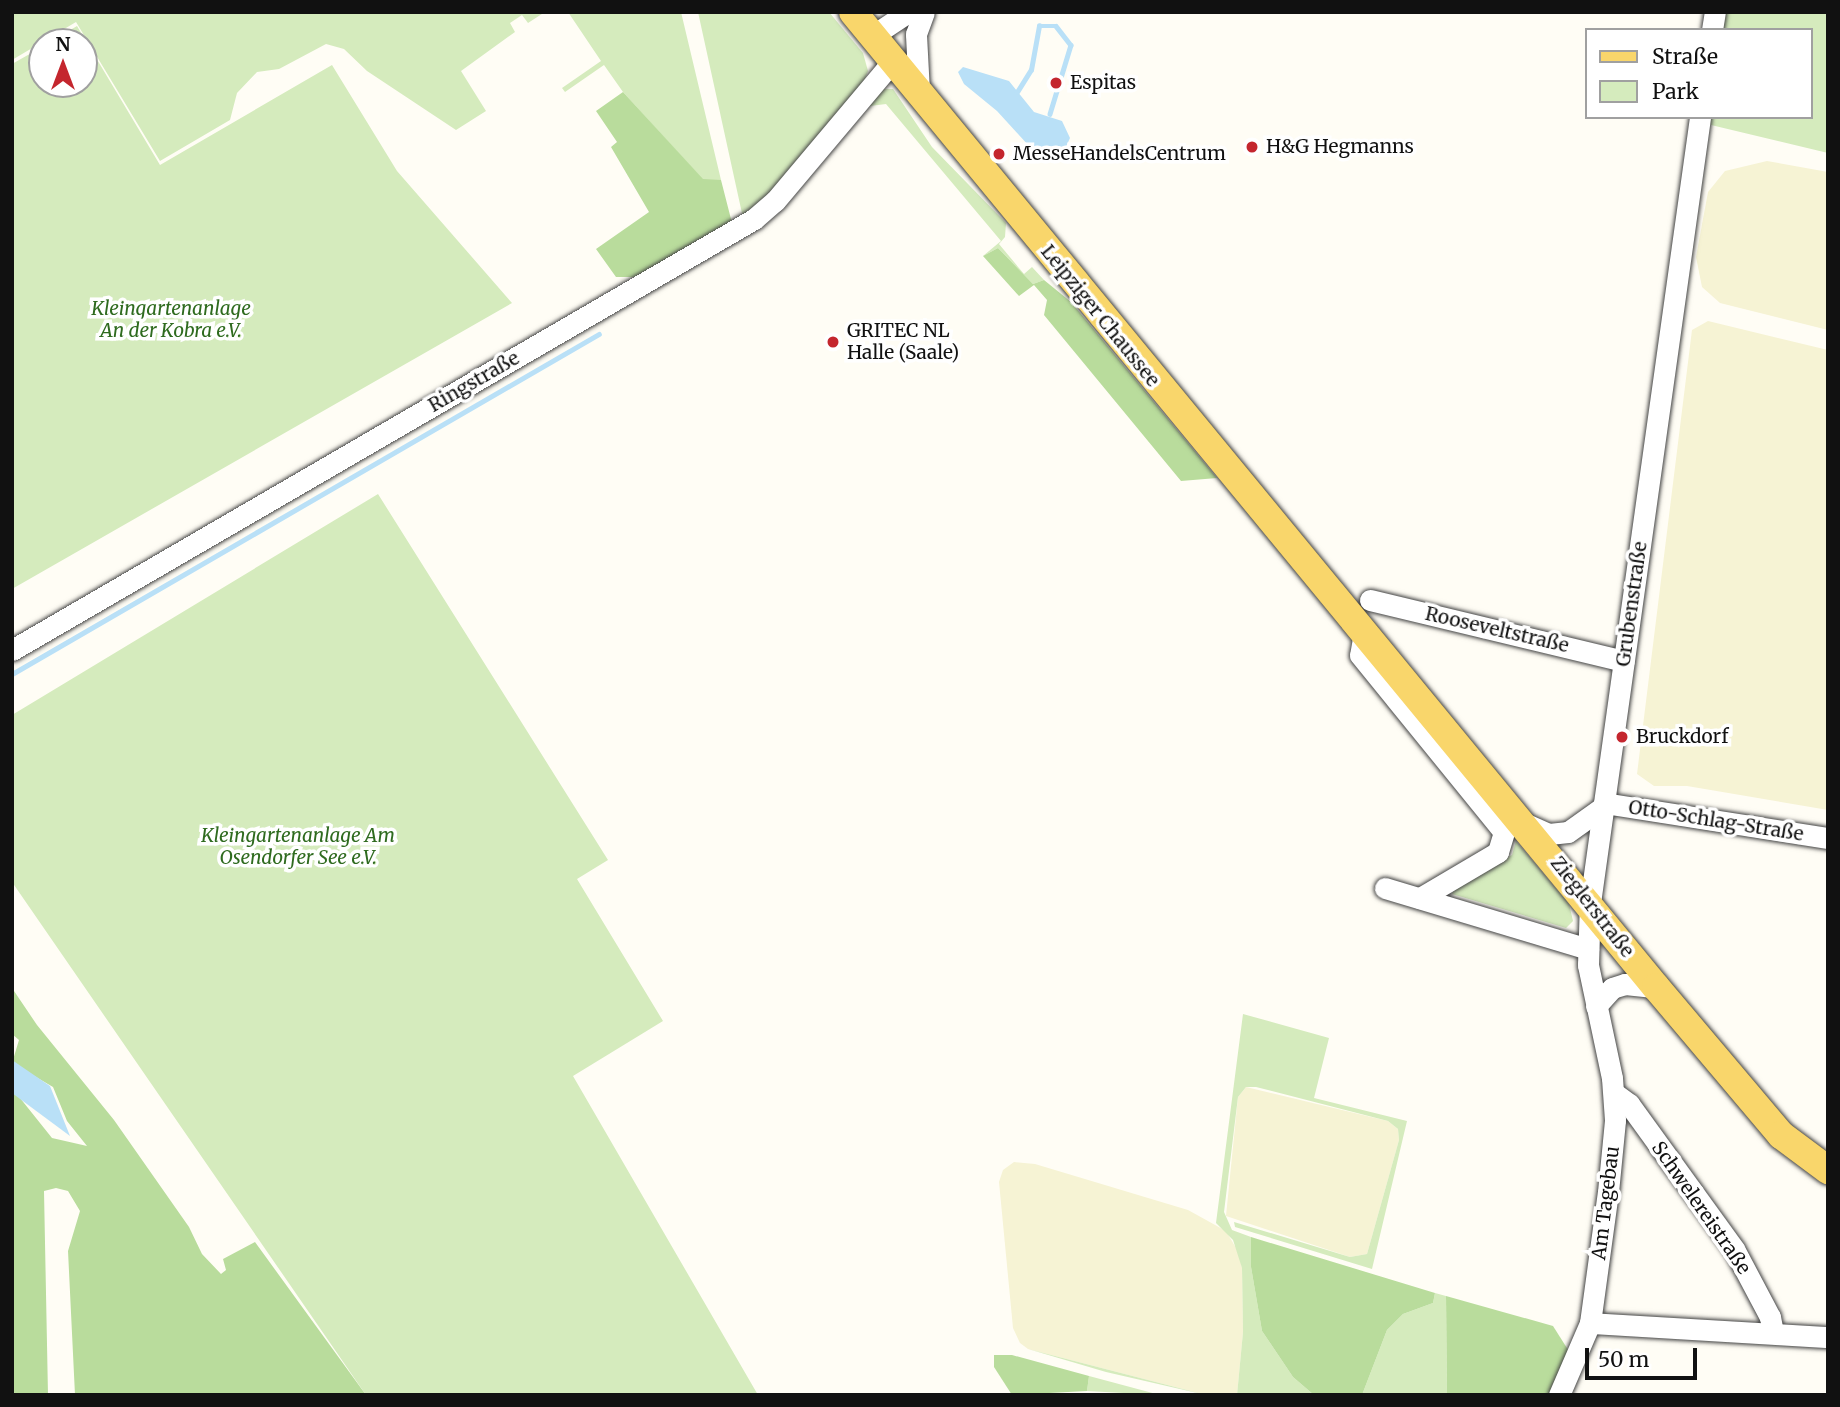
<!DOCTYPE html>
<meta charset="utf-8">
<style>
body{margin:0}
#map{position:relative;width:1840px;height:1407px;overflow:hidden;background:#fffdf5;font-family:Merriweather,serif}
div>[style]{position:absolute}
.farmland>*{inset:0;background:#f6f3d4}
.green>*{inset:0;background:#d5ebbd}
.forest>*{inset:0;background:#b9dc9c}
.water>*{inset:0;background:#b9e0f7}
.stream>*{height:4.5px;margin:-2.25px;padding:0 2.25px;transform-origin:2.25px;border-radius:2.25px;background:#b9e0f7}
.roads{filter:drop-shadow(0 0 2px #444) drop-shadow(0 0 2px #444)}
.minor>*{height:21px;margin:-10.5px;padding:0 10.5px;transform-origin:10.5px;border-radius:10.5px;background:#fff}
.major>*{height:28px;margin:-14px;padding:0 14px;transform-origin:14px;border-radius:14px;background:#f9d66b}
.dots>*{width:19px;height:19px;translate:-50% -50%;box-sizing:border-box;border:4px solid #fff;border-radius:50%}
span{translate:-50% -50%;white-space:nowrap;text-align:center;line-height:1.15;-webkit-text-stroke:7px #fff;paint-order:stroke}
.poi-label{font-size:19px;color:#111}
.left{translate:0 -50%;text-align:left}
.park-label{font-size:19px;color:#2f6b1f;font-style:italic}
.street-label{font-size:19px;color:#111}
.frame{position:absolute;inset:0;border:14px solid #111;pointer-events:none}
.legend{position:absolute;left:1585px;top:28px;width:228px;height:91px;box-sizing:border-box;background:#fff;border:2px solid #a0a0a0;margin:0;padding:9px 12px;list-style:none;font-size:21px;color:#111}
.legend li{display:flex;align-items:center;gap:14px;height:35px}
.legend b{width:35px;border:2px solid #a0a0a0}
.north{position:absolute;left:28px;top:28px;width:70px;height:70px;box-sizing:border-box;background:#fff;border:2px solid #a0a0a0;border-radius:50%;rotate:0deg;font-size:19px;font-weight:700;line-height:28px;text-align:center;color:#111}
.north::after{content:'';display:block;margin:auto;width:24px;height:32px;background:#c4262e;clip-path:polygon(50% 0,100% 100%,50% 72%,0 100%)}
.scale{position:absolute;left:1585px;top:1348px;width:112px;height:32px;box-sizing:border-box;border:4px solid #111;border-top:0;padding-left:9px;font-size:21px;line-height:24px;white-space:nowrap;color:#111;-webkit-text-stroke:5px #fff;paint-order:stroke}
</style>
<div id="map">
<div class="farmland">
<div style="clip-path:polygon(1767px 161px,1828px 172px,1828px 330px,1720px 303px,1702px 287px,1696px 257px,1708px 192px,1725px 171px)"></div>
<div style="clip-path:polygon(1708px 321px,1828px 350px,1828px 810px,1687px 786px,1654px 786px,1637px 774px,1692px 330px)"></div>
<div style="clip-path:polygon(1246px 1087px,1388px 1121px,1398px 1129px,1399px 1140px,1367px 1254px,1350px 1257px,1226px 1216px,1238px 1097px)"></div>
<div style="clip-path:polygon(1014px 1162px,1035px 1164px,1188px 1210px,1226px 1231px,1239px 1253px,1242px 1268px,1243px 1332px,1237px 1395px,1206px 1395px,1028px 1349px,1020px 1343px,1013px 1328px,999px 1182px,1003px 1170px)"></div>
</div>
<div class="green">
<div style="clip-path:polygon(12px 12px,545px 12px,528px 23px,522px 15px,510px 23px,515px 32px,461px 71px,486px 111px,456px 130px,367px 71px,344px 49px,326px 44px,279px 69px,257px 72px,237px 93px,230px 120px,160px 161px,76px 22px,12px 60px)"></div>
<div style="clip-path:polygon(568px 12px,681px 12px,721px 180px,703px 180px,623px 92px,604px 65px,565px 92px,562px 88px,601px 61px)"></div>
<div style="clip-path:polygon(698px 12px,829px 12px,863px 53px,868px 71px,862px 86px,783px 182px,743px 218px)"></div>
<div style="clip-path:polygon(1722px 12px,1828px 12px,1828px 153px,1711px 125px,1708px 117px,1810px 117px,1810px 30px,1720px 30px)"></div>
<div style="clip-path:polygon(77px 26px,160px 165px,332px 65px,397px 171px,512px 303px,12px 589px,12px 64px,42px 47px,42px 84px,84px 84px,84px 42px,50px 42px)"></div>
<div style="clip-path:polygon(880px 89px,893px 89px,932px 147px,1006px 223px,1005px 237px,999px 244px,1024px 274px,1032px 267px,1044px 280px,1033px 284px,998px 248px,983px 256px,1001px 241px,886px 104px,862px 107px)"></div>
<div style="clip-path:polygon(378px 494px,608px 860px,577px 879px,663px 1021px,573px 1076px,758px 1395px,366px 1395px,12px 882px,12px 715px)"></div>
<div style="clip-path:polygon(1516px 841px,1569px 904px,1573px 921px,1566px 928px,1452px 894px,1455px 887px,1512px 855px)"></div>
<div style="clip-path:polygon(1243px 1014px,1329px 1038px,1314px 1098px,1407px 1121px,1372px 1269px,1235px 1227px,1234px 1222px,1350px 1257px,1367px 1254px,1399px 1140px,1398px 1129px,1388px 1121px,1256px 1087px,1246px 1087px,1238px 1097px,1224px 1212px,1232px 1230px,1251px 1237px,1251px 1267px,1262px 1331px,1293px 1377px,1314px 1395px,1237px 1395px,1243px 1332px,1242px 1268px,1233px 1240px,1216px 1223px)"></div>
<div style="clip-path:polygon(1435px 1293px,1446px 1296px,1447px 1395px,1362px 1395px,1387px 1330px,1403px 1314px,1433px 1303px)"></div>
<div style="clip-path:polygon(1028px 1349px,1206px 1395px,1106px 1372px)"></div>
<div style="clip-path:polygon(1089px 1376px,1160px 1395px,1087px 1391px)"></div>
</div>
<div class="forest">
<div style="clip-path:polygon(623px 92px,703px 179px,721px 180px,732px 223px,640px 277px,616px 277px,596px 249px,649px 212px,611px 147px,617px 142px,596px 111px)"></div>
<div style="clip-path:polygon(998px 248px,1033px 284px,1044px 280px,1071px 302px,1217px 478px,1181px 481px,1044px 315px,1047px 300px,1034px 285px,1019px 296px,983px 256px)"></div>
<div style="clip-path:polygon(12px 988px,37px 1025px,114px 1120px,189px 1227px,202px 1254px,221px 1274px,226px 1270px,223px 1259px,255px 1242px,366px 1395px,75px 1395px,68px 1251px,80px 1211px,68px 1191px,56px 1188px,44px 1191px,48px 1395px,12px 1395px,12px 1088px,52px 1138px,87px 1146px,67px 1121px,53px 1087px,12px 1063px,19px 1040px,12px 1034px)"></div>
<div style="clip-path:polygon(1251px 1237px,1435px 1293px,1433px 1303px,1403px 1314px,1387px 1330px,1362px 1395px,1314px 1395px,1293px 1377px,1262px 1331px,1251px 1267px)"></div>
<div style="clip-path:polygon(1446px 1296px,1553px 1326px,1572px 1356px,1550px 1395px,1447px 1395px)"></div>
<div style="clip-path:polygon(994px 1355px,1012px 1355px,1089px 1376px,1087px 1391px,1012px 1395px,994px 1367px)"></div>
</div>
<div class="water">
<div style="clip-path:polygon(963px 67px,1009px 81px,1034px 112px,1062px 121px,1070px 138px,1061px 158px,1053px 162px,1039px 157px,997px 111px,964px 84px,958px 72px)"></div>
<div style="clip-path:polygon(12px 1060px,50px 1086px,70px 1136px,12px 1093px)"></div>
</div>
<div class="stream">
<div style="left:1017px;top:92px;width:26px;rotate:-58deg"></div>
<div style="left:1031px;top:70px;width:45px;rotate:-79.7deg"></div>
<div style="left:1039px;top:26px;width:17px"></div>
<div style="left:1056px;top:26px;width:24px;rotate:52deg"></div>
<div style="left:1071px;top:45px;width:72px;rotate:106.9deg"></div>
<div style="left:12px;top:674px;width:678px;rotate:-30.08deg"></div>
</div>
<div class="roads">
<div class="minor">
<div style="left:1712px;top:30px;width:18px;rotate:-81deg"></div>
<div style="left:872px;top:36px;width:43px;rotate:-33.7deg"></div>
<div style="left:919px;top:92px;width:58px;rotate:-93deg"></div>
<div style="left:916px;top:34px;width:23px;rotate:-70deg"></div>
<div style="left:1370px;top:600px;width:261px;rotate:13.5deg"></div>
<div style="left:1364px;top:633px;width:22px;rotate:100deg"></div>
<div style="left:1360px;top:655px;width:228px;rotate:50.9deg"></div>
<div style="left:1504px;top:832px;width:21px;rotate:107deg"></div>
<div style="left:1498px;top:852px;width:91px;rotate:149.5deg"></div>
<div style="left:12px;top:650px;width:858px;rotate:-30.15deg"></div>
<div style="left:754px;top:219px;width:28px;rotate:-41deg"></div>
<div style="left:775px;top:201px;width:183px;rotate:-49.9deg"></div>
<div style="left:1604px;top:803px;width:227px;rotate:8.9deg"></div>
<div style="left:1524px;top:823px;width:27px;rotate:24deg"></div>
<div style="left:1549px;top:834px;width:19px;rotate:-6deg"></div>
<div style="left:1568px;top:832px;width:43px;rotate:-35.5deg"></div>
<div style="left:1385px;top:888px;width:212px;rotate:16.7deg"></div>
<div style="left:1596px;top:1006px;width:24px;rotate:-48deg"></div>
<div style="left:1612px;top:988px;width:14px;rotate:-17deg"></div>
<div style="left:1625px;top:984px;width:31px;rotate:6deg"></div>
<div style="left:1614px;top:1093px;width:19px;rotate:36deg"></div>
<div style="left:1629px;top:1104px;width:179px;rotate:54.1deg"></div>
<div style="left:1734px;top:1249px;width:77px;rotate:62.1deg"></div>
<div style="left:1770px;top:1317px;width:16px;rotate:79deg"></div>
<div style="left:1590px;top:1323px;width:238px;rotate:3.4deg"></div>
<div style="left:1559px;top:1395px;width:78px;rotate:-66.7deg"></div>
<div style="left:1590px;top:1323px;width:132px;rotate:-82.2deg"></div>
<div style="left:1608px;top:1192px;width:72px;rotate:-84.4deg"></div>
<div style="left:1615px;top:1120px;width:42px;rotate:-94.1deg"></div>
<div style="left:1612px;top:1078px;width:116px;rotate:-102deg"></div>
<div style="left:1588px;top:965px;width:62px;rotate:-88.2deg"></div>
<div style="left:1590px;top:903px;width:794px;rotate:-82.03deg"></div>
</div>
<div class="major">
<div style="left:853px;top:12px;width:1263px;rotate:50.53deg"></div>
<div style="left:1656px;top:987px;width:194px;rotate:49.8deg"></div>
<div style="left:1781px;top:1135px;width:59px;rotate:36.7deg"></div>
</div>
</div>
<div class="dots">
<div style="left:1056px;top:83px;background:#c4262e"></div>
<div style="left:1252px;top:147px;background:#c4262e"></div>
<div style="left:999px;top:154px;background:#c4262e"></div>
<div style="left:833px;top:342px;background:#c4262e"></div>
<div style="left:1622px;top:737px;background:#c4262e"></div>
</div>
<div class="poi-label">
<span class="left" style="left:1070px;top:83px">Espitas</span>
<span class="left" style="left:1266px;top:147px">H&amp;G Hegmanns</span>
<span class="left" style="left:1013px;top:154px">MesseHandelsCentrum</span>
<span class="left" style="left:847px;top:342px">GRITEC NL<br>Halle (Saale)</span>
<span class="left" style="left:1636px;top:737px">Bruckdorf</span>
</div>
<div class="park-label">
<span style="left:171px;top:320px">Kleingartenanlage<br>An der Kobra e.V.</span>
<span style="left:298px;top:847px">Kleingartenanlage Am<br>Osendorfer See e.V.</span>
</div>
<div class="street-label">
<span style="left:1100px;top:316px;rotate:51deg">Leipziger Chaussee</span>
<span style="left:474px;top:382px;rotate:-30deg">Ringstraße</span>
<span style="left:1632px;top:604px;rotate:-82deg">Grubenstraße</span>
<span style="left:1497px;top:630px;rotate:13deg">Rooseveltstraße</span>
<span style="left:1716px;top:821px;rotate:9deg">Otto-Schlag-Straße</span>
<span style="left:1592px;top:907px;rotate:52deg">Zieglerstraße</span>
<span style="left:1606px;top:1203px;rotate:-83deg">Am Tagebau</span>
<span style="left:1701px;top:1208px;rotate:55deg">Schwelereistraße</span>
</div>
<div class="frame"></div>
<ul class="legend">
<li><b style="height:9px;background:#f9d66b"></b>Straße</li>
<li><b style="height:19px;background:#d5ebbd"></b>Park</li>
</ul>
<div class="north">N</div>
<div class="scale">50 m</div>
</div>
